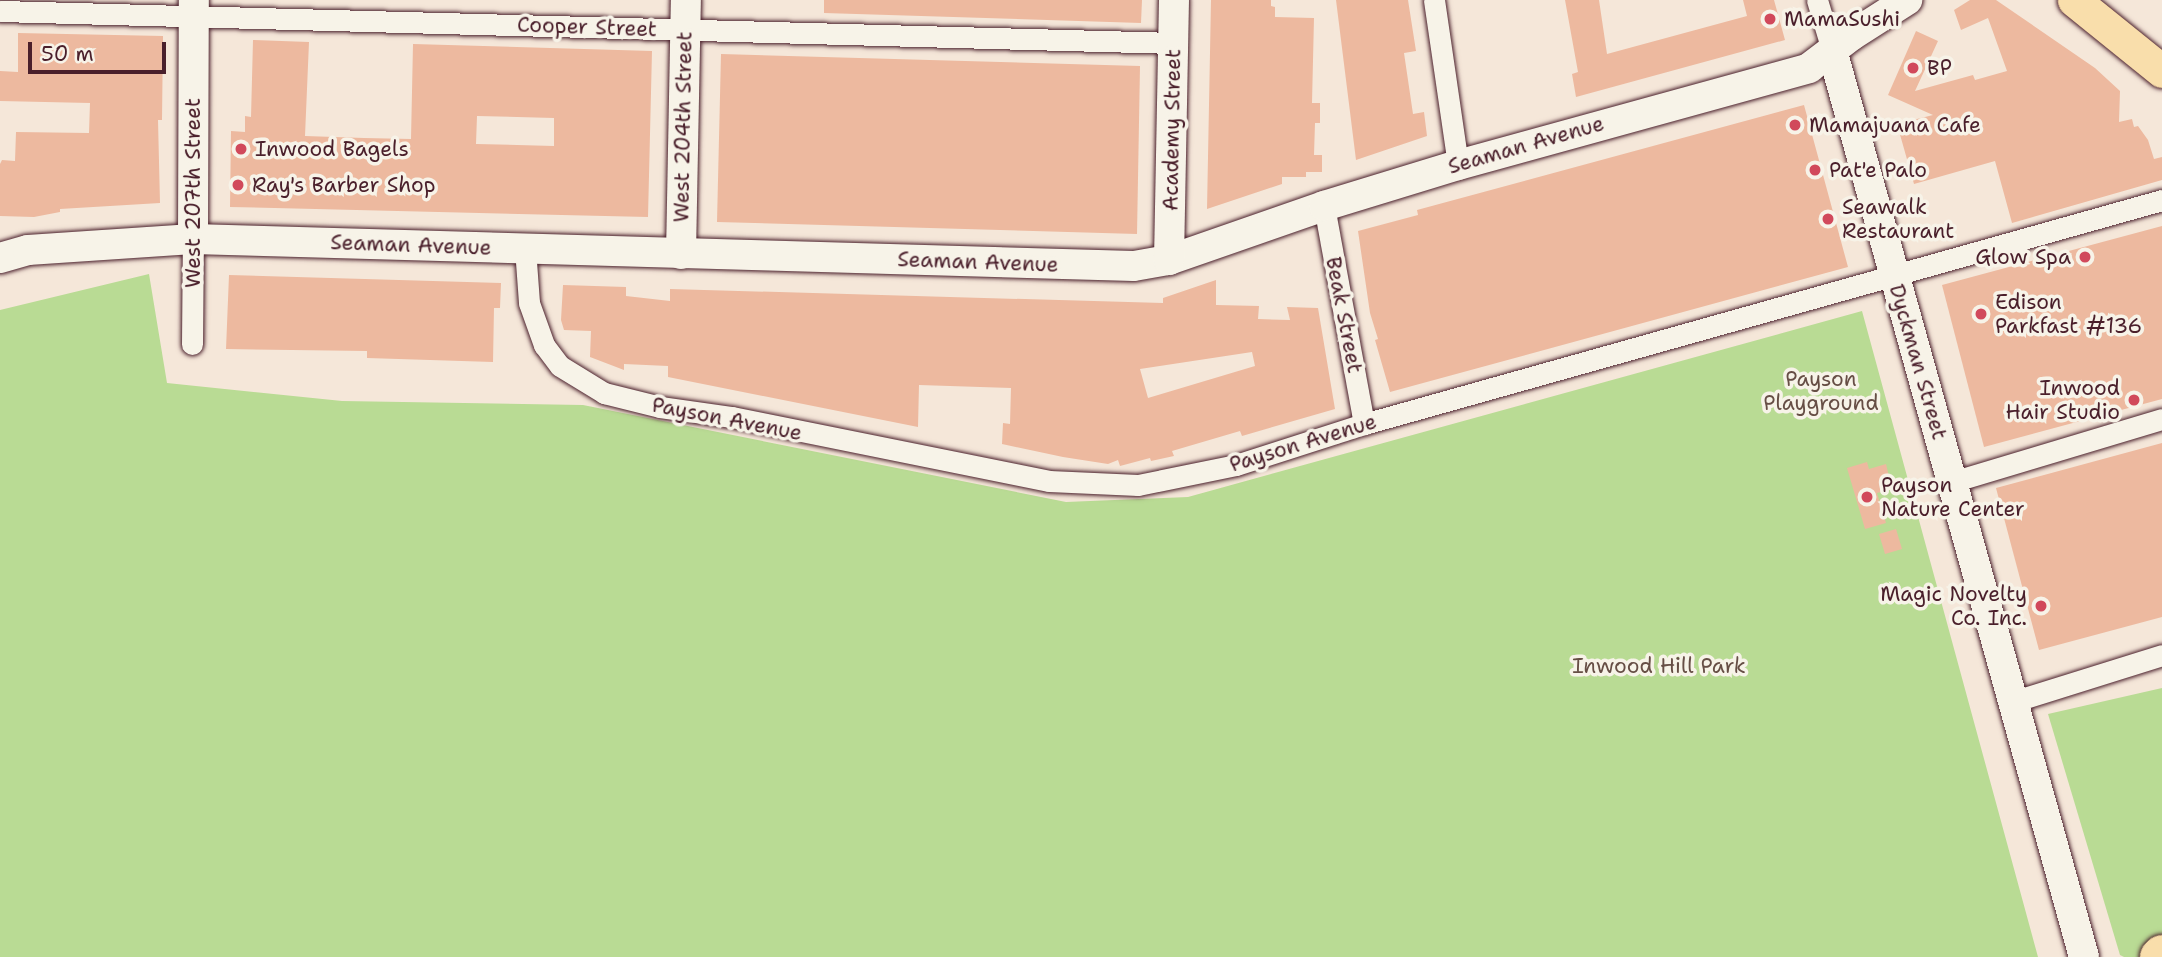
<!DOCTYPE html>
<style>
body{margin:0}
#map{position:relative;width:2162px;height:957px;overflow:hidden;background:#f5e7d9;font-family:"Shantell Sans",sans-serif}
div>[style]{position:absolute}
.green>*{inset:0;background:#b9db94}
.building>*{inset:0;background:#edb99f}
.roads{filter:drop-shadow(0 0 2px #4a1f2b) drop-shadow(0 0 2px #4a1f2b)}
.street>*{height:21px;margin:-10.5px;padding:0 10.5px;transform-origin:10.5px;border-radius:10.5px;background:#f7f3e8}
.secondary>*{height:30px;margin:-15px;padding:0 15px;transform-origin:15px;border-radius:15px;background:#f7f3e8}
.primary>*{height:33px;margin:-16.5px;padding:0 16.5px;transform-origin:16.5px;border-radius:16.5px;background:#f9deab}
.highway>*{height:38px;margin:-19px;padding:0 19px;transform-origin:19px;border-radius:19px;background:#f9deab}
.dots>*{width:19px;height:19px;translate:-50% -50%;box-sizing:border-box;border:4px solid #f7f3e8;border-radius:50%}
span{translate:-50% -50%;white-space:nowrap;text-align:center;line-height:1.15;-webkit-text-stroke:7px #f7f3e8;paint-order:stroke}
.poi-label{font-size:21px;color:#4a1f2b}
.left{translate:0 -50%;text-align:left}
.right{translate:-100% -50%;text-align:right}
.street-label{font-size:21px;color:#4a1f2b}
.park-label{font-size:21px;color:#664e45}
.scale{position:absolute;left:28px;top:42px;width:138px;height:32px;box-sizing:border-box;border:4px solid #4a1f2b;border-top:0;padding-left:9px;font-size:21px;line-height:24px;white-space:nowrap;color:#4a1f2b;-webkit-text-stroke:5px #f7f3e8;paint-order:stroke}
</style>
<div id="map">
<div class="green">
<div style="clip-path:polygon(149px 274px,167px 383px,342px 401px,583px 405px,1066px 502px,1188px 497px,1862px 311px,2038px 957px,0 957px,0 310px)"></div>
<div style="clip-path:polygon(2162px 688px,2162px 957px,2124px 957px,2120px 955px,2048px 714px)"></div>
</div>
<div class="building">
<div style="clip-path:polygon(824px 0,1142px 0,1141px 23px,824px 13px)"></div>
<div style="clip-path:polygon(1211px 0,1271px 0,1271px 6px,1275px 7px,1275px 17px,1314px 18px,1312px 103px,1320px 103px,1320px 123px,1315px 123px,1314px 155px,1322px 155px,1322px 172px,1306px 172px,1306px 177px,1282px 177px,1282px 184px,1207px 209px)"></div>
<div style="clip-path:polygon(1336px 0,1408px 0,1416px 51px,1404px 53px,1413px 114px,1424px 112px,1427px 136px,1356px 160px)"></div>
<div style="clip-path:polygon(1565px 0,1599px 0,1607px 54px,1747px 16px,1743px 0,1774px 0,1785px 40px,1576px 97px,1572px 74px,1578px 72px)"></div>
<div style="clip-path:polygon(1970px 0,1996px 0,2095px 68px,2120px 91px,2119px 122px,2132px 119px,2134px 127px,2138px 126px,2148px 140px,2154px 159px,2162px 157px,2162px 180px,2012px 223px,1995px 161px,1914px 184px,1897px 124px,1933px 115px,1888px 95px,1916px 31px,1938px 41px,1915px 91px,1973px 75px,1975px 80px,2007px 71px,1988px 18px,1961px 30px,1954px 10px)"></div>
<div style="clip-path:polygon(18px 33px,163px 36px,162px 120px,158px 120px,160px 203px,60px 209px,60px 212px,34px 217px,0 216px,0 164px,2px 160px,15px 161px,16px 132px,89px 133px,90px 103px,0 101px,0 71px,18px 72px)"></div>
<div style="clip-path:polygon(evenodd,253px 40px,309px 42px,305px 136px,364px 138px,411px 139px,413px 44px,652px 51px,648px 217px,230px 207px,231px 131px,245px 132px,245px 116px,251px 117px,253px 40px,477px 116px,554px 118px,554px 146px,476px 144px,477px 116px)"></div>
<div style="clip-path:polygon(721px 54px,1140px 66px,1137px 234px,717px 222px)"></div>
<div style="clip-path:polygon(1804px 105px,1848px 267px,1390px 392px,1375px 340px,1378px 339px,1370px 313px,1358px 231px,1418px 215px,1417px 210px)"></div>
<div style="clip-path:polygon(2162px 226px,2162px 399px,1984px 447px,1942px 285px)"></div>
<div style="clip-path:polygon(229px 275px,501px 283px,500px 308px,494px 308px,493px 362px,367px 358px,367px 351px,226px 349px)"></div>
<div style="clip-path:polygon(evenodd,1216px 280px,1216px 305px,1259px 306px,1258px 319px,1290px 320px,1287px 307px,1318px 308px,1335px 409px,1242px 436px,1240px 431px,1172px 451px,1174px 456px,1151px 461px,1150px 458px,1120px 466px,1118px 460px,1108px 464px,1063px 457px,1002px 444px,1003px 423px,1010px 424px,1011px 388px,919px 385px,918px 427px,668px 377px,668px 366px,624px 364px,624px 370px,590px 357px,591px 331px,564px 330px,561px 320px,563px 285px,626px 287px,626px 296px,670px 301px,670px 289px,1163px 303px,1163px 298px,1216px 280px,1252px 352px,1255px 366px,1148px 398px,1140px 369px,1252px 352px)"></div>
<div style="clip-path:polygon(2162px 443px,2162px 617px,2039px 650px,1996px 488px)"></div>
<div style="clip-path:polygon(1867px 462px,1869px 469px,1886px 464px,1892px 489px,1877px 493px,1886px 523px,1865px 529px,1847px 468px)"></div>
<div style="clip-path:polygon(1896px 529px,1902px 549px,1885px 554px,1879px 534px)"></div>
</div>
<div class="roads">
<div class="street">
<div style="left:1434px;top:0;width:167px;rotate:81.7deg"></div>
<div style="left:1817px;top:0;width:52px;rotate:73.3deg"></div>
<div style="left:0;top:11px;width:1173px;rotate:1.56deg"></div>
<div style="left:1324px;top:206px;width:222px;rotate:79.6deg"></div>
<div style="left:525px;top:248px;width:55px;rotate:85.8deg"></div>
<div style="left:529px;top:303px;width:45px;rotate:70.3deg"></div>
<div style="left:544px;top:345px;width:26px;rotate:53deg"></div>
<div style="left:560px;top:366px;width:52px;rotate:31.5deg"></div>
<div style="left:604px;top:393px;width:58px;rotate:14deg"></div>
<div style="left:660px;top:407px;width:73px;rotate:7.9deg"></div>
<div style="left:732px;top:417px;width:323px;rotate:11.4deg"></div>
<div style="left:1049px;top:481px;width:89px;rotate:2.6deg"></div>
<div style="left:1138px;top:485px;width:100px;rotate:-11.5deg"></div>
<div style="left:1236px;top:465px;width:134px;rotate:-17.8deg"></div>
<div style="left:1364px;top:424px;width:829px;rotate:-15.68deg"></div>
<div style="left:192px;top:344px;width:105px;rotate:-89.5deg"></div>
<div style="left:1952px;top:482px;width:219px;rotate:-16.7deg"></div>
<div style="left:2012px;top:702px;width:157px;rotate:-17.4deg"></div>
</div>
<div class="secondary">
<div style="left:1832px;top:50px;width:941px;rotate:74.47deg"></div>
<div style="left:193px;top:239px;width:239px;rotate:-89.8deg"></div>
<div style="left:681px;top:254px;width:254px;rotate:-88.9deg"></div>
<div style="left:0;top:258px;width:29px;rotate:-16deg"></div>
<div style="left:28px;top:250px;width:165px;rotate:-3.8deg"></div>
<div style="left:193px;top:239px;width:941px;rotate:1.64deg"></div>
<div style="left:1134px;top:266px;width:36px;rotate:-10deg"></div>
<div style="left:1169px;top:260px;width:164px;rotate:-19.2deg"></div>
<div style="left:1324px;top:206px;width:140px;rotate:-17deg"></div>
<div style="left:1458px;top:165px;width:364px;rotate:-15.4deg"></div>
<div style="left:1809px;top:68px;width:53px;rotate:-37.3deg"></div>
<div style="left:1851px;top:36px;width:67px;rotate:-32.7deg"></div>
<div style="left:1169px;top:260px;width:260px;rotate:-88.9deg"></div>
</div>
<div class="primary">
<div style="left:2074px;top:0;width:113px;rotate:38.9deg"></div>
</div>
<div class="highway">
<div style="left:2159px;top:957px;width:4px;rotate:-45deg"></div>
</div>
</div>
<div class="dots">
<div style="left:1770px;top:19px;background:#d1495b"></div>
<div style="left:1913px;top:68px;background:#d1495b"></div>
<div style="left:1795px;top:125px;background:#d1495b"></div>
<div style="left:241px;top:149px;background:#d1495b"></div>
<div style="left:1815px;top:170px;background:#d1495b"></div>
<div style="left:238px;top:185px;background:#d1495b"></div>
<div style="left:1828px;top:219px;background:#d1495b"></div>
<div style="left:2085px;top:257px;background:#d1495b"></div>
<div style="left:1981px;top:314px;background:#d1495b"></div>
<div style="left:2134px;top:400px;background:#d1495b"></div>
<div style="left:1867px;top:497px;background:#d1495b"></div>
<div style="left:2041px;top:606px;background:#d1495b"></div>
</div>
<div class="poi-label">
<span class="left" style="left:1784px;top:19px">MamaSushi</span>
<span class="left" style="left:1927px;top:68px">BP</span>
<span class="left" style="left:1809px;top:125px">Mamajuana Cafe</span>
<span class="left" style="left:255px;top:149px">Inwood Bagels</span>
<span class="left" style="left:1829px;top:170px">Pat'e Palo</span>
<span class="left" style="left:252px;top:185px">Ray's Barber Shop</span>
<span class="left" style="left:1842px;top:219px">Seawalk<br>Restaurant</span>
<span class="right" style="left:2071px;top:257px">Glow Spa</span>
<span class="left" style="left:1995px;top:314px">Edison<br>Parkfast #136</span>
<span class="right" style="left:2120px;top:400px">Inwood<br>Hair Studio</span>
<span class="left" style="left:1881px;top:497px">Payson<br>Nature Center</span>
<span class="right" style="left:2027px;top:606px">Magic Novelty<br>Co. Inc.</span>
</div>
<div class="street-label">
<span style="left:587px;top:27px;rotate:2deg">Cooper Street</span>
<span style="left:683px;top:127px;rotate:-89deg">West 204th Street</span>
<span style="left:1172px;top:130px;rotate:-89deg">Academy Street</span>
<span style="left:1526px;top:145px;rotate:-16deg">Seaman Avenue</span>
<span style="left:193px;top:193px;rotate:-90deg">West 207th Street</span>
<span style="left:411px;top:245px;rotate:2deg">Seaman Avenue</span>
<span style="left:978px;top:262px;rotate:2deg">Seaman Avenue</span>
<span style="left:1344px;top:315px;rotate:79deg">Beak Street</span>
<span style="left:1918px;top:362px;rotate:74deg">Dyckman Street</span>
<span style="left:727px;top:419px;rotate:11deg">Payson Avenue</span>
<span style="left:1303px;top:443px;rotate:-17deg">Payson Avenue</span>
</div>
<div class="park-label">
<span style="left:1821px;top:391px">Payson<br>Playground</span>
<span style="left:1659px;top:666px">Inwood Hill Park</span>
</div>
<div class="scale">50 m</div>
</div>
